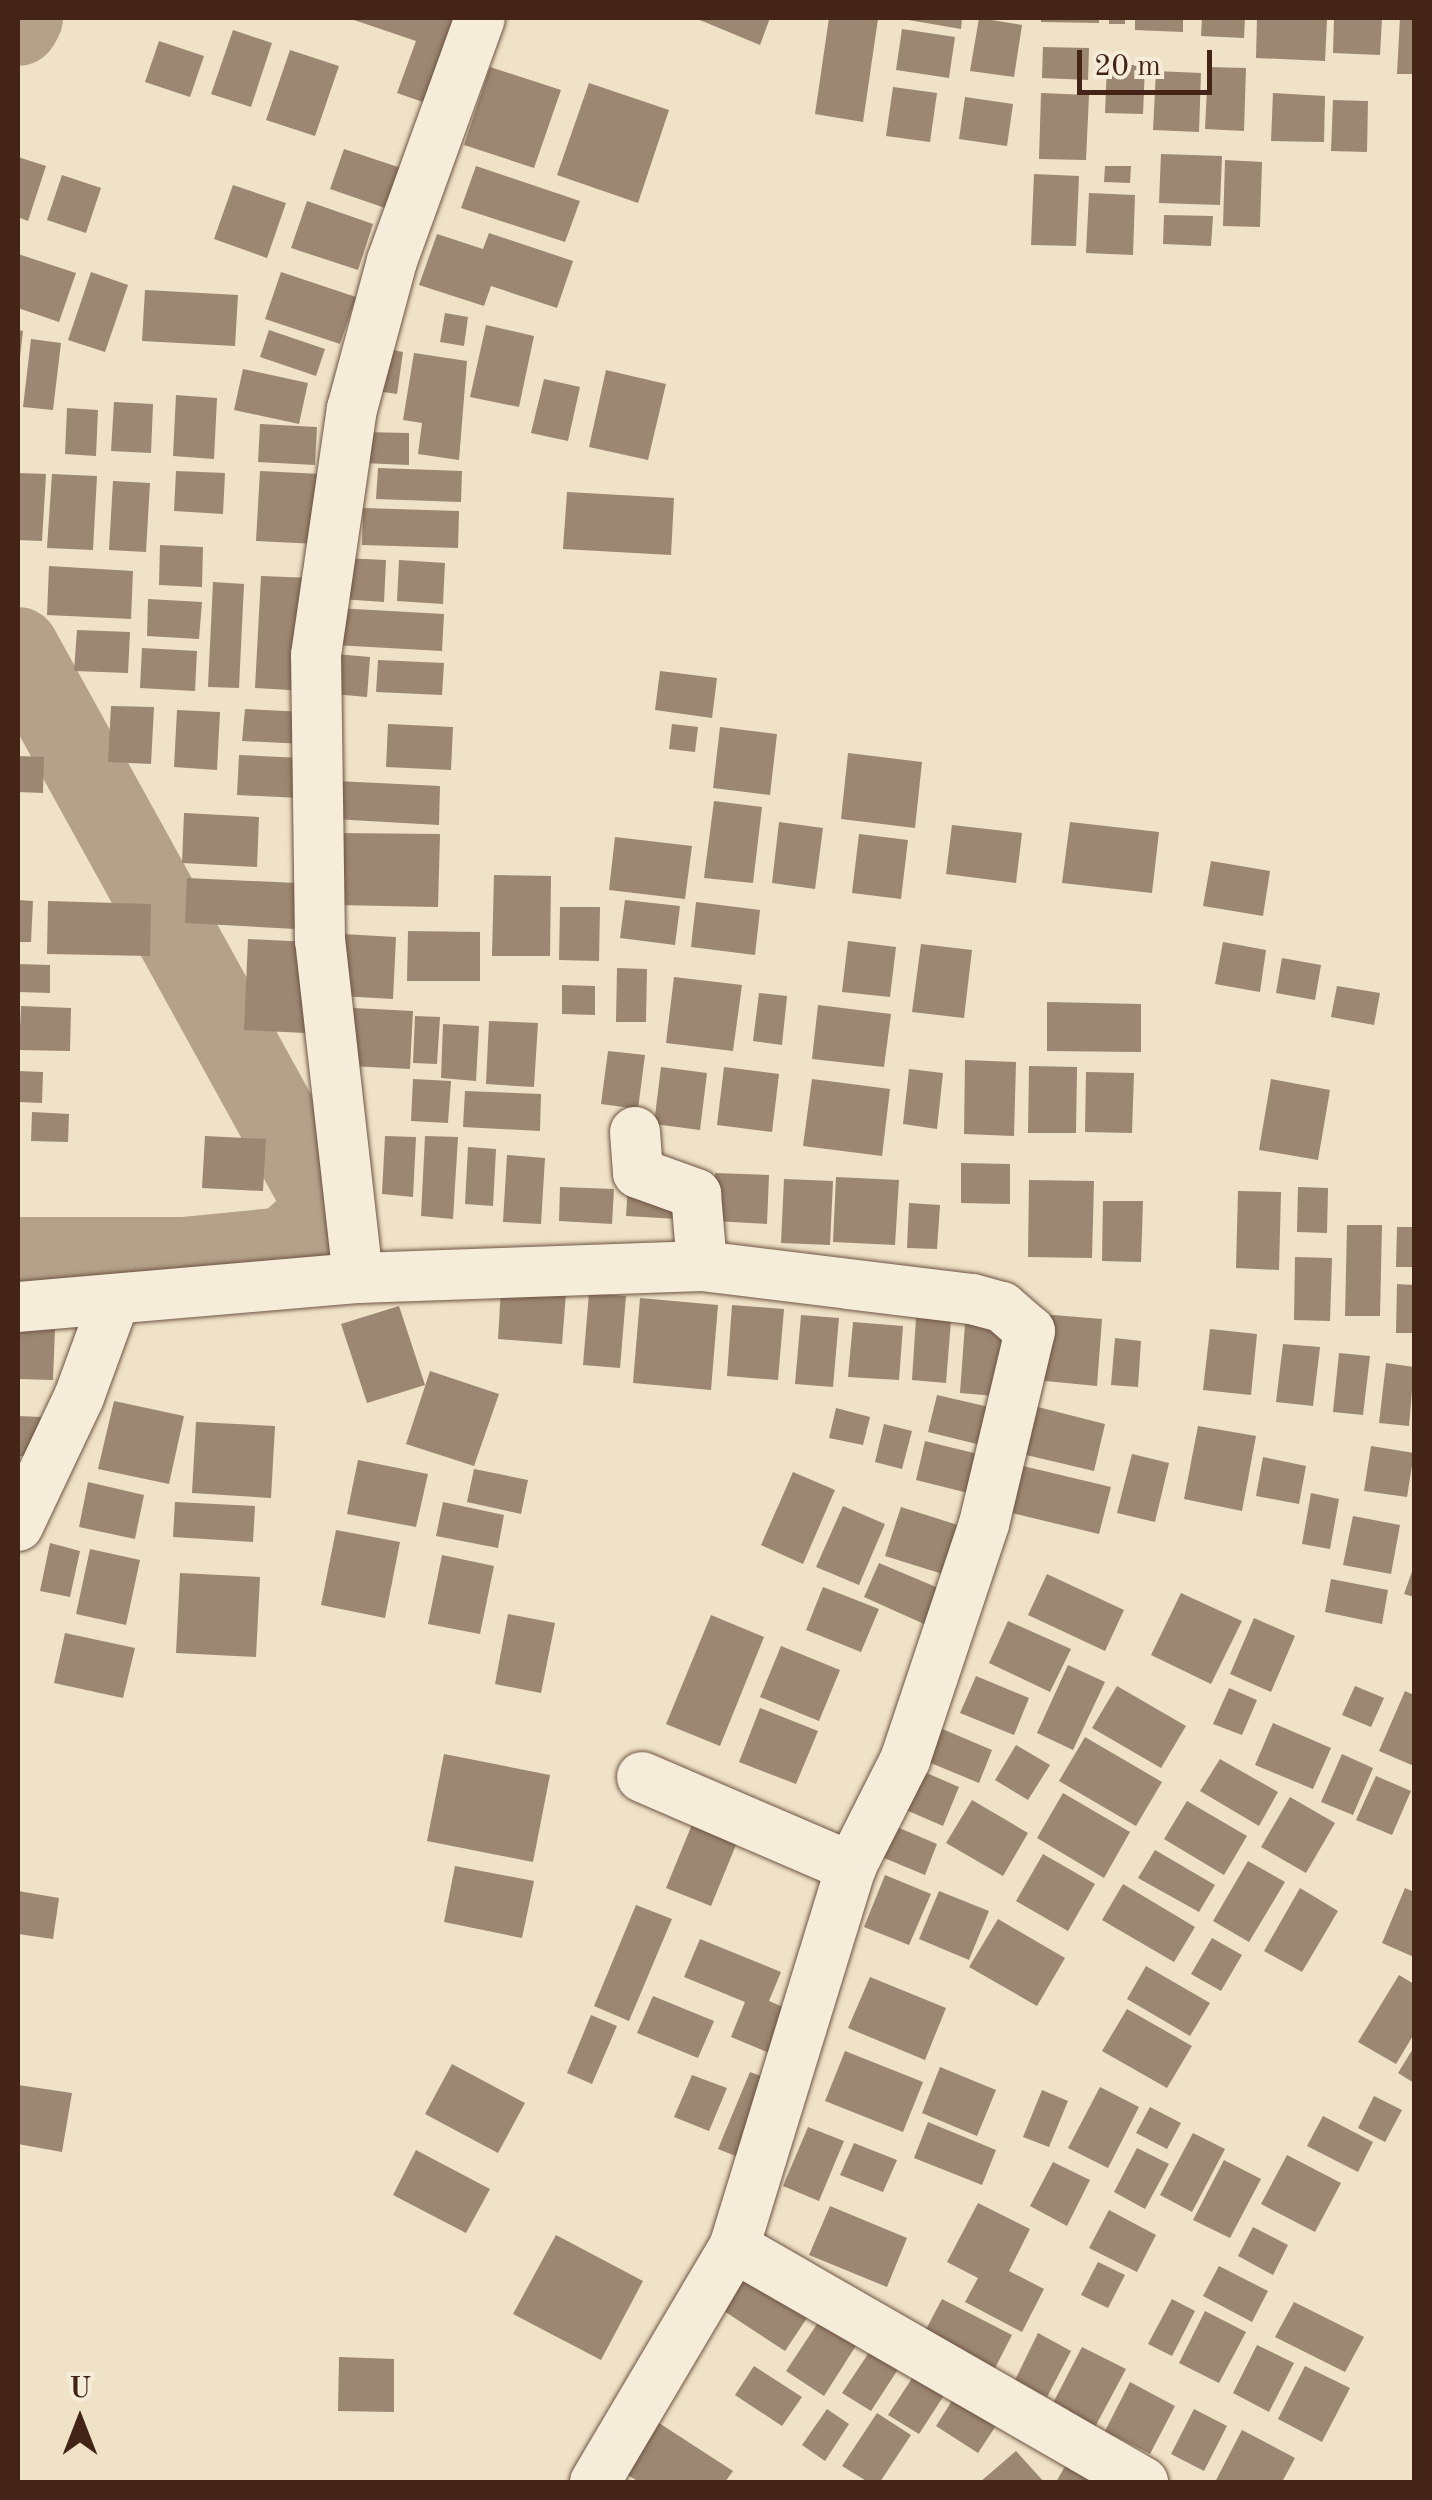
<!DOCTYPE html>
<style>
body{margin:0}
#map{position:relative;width:1432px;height:2500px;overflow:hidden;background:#efe2c6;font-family:"Old Standard TT",serif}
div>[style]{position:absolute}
.river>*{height:82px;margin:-41px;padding:0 41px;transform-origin:41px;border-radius:41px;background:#b5a18a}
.building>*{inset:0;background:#9c8772}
.roads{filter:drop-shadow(0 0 2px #6e5443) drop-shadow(0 0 2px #6e5443)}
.minor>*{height:50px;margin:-25px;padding:0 25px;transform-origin:25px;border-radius:25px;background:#f5ecda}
span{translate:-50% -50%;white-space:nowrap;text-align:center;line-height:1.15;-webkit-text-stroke:8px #f5ecda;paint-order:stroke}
.frame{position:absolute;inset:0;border:20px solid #432417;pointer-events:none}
.north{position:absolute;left:30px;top:2370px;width:100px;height:100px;-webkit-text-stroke:8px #f5ecda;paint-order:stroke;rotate:0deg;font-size:28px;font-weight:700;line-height:40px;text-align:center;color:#432417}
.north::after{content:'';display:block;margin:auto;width:35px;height:45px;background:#432417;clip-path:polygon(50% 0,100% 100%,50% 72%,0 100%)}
.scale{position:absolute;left:1077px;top:50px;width:135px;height:45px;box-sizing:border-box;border:5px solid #432417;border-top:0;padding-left:12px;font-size:30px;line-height:35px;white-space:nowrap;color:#432417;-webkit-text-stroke:8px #f5ecda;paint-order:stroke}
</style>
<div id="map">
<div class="river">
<div style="left:18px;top:25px;width:8px;rotate:-60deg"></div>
<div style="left:18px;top:648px;width:642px;rotate:61.12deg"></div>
<div style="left:328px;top:1210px;width:57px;rotate:138.5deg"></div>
<div style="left:285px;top:1248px;width:102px;rotate:174.4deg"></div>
<div style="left:183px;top:1258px;width:165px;rotate:180deg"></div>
</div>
<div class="building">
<div style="clip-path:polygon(348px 18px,454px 18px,440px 108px,397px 93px,416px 41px)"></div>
<div style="clip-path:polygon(695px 18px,770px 18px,760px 45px)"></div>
<div style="clip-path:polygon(829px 18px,878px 19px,863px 122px,815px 114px)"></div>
<div style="clip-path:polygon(897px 18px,962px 18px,961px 29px)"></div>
<div style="clip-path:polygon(979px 18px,1022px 25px,1014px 77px,970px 71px)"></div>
<div style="clip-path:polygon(1041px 18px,1099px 18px,1099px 23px,1041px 22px)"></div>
<div style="clip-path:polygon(1109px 18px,1125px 18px,1125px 24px,1109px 24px)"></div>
<div style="clip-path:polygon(1135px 18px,1183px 18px,1183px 32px,1135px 30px)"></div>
<div style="clip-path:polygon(1202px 18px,1245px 18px,1244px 38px,1201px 36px)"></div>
<div style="clip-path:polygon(1257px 18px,1327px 20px,1325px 61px,1256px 58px)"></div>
<div style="clip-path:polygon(1334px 18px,1382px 18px,1380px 55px,1333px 53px)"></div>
<div style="clip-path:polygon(1400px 18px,1414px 18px,1414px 74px,1397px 74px)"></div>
<div style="clip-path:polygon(902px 29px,955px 37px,949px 78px,896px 70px)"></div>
<div style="clip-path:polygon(233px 30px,272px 43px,251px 107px,211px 94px)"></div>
<div style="clip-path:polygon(159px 41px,204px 56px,190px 97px,145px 82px)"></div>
<div style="clip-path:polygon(1043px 47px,1089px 48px,1088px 80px,1042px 78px)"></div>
<div style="clip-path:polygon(290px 50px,339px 66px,315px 136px,266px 120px)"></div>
<div style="clip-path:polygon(1107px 65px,1145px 65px,1143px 114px,1105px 113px)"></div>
<div style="clip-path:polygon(490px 67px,561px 90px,534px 168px,464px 145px)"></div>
<div style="clip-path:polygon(1208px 67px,1246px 68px,1244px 131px,1205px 129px)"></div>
<div style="clip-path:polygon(1156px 71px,1201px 73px,1199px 132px,1153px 130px)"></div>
<div style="clip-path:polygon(589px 83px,669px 110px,638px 203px,557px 175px)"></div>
<div style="clip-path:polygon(893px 87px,937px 93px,930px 142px,886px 136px)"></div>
<div style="clip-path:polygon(1041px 93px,1089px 95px,1086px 160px,1039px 159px)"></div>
<div style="clip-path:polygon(1273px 93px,1325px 96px,1324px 142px,1271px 141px)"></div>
<div style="clip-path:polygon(965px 97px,1013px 104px,1007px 146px,959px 139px)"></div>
<div style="clip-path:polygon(1333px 100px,1368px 101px,1367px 152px,1331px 151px)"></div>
<div style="clip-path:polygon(344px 149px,401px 168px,388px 209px,330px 189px)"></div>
<div style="clip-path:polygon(1161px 154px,1222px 156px,1220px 205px,1159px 203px)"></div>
<div style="clip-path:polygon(18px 157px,46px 166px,28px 221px,18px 217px)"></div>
<div style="clip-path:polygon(1225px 160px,1262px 162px,1260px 227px,1223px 226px)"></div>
<div style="clip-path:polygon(476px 166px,580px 201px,565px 242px,461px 208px)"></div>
<div style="clip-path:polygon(1105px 166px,1131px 166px,1130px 183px,1104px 182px)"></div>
<div style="clip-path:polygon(1034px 174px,1079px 176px,1076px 246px,1031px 245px)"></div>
<div style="clip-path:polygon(62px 175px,101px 188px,86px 233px,47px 220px)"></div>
<div style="clip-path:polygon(233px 185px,286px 203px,267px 258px,214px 239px)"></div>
<div style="clip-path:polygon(1089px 193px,1135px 195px,1133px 255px,1086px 253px)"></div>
<div style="clip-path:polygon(307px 201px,373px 224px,358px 270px,291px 248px)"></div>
<div style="clip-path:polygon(1164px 215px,1213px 216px,1211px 246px,1163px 244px)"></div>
<div style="clip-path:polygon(489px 233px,573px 261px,557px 308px,491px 286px,484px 306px,419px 285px,437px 234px,483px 249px)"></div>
<div style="clip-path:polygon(18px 254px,76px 273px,59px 322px,18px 308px)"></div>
<div style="clip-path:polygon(91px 272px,128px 285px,105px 352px,68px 340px)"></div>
<div style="clip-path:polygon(281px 272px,356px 297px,340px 344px,265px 319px)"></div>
<div style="clip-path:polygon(145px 290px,238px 295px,235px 346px,142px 341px)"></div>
<div style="clip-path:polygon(445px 313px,468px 317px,464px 346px,440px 342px)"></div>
<div style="clip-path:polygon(486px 325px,534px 336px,519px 407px,470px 397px)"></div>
<div style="clip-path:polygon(18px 330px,23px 331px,20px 357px,18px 357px)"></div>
<div style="clip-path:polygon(269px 330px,325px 349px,316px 376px,260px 357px)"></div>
<div style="clip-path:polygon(31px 339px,61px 343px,53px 410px,23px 407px)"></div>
<div style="clip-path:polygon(383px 348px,403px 352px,397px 394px,376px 391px)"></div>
<div style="clip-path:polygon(414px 353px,467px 361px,459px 460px,418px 454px,422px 423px,403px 420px)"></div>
<div style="clip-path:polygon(243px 369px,308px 383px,299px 424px,234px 410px)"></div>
<div style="clip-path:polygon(606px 370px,666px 384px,648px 460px,589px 447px)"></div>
<div style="clip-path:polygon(544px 379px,580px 387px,568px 441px,531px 433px)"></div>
<div style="clip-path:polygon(176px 395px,217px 398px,214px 459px,173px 456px)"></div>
<div style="clip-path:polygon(114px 402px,153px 404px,151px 453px,111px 451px)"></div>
<div style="clip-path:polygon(67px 408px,98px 410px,96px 456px,65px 454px)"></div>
<div style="clip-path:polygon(260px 424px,317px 427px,315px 465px,258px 462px)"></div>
<div style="clip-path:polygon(363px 432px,409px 433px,409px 465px,362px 463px)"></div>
<div style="clip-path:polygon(378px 468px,462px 471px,461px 502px,376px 499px)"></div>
<div style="clip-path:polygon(176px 471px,225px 473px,223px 514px,174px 511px)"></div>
<div style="clip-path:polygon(260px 471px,321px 474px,318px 544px,256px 541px)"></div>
<div style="clip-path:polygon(18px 473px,46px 474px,42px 541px,18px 540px)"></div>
<div style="clip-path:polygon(52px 474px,97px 476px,93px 550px,47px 548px)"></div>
<div style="clip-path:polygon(113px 481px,150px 483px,146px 552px,109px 550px)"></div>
<div style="clip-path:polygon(567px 492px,674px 498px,671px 555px,563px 549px)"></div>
<div style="clip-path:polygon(363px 508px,459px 511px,458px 548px,362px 545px)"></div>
<div style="clip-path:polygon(160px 545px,203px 547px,202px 587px,159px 585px)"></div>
<div style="clip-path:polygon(343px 558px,386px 560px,384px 602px,341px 599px)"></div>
<div style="clip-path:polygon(399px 560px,445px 563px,443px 604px,397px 601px)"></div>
<div style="clip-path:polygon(49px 566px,133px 571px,131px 619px,47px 615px)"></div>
<div style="clip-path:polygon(261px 576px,314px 578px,308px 691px,255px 688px)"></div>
<div style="clip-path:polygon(213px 582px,244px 584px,239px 688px,208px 687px)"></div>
<div style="clip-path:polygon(148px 599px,202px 602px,199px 639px,147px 636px)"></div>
<div style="clip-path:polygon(336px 608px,444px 614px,442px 651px,334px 645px)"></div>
<div style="clip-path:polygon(77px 630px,130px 632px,128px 673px,74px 671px)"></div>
<div style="clip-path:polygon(142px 648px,197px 651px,195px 691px,140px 688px)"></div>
<div style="clip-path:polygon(335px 654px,370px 657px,367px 697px,333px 694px)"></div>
<div style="clip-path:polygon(378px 660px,444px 663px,442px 695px,376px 692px)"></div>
<div style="clip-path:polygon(660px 671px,717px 678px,712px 718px,655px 710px)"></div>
<div style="clip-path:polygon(111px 706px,154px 707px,151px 764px,108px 762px)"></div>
<div style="clip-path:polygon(245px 709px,306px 712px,304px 744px,242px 741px)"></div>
<div style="clip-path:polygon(177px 710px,220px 712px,217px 770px,174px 767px)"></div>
<div style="clip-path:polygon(388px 724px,453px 727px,451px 770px,386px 767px)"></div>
<div style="clip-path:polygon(672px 724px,698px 727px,695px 752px,669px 749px)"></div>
<div style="clip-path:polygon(720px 727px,777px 734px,770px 795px,713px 788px)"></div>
<div style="clip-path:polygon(848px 753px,922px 762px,915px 828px,841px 819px)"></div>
<div style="clip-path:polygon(239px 755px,302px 758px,300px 798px,237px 795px)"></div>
<div style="clip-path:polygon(18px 756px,44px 757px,43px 793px,18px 792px)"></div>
<div style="clip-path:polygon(336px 781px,440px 786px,439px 825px,333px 819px)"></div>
<div style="clip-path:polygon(714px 801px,762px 807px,753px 883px,704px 878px)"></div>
<div style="clip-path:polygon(184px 813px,259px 817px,257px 867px,182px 863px)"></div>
<div style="clip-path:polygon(779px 822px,823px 828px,815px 889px,772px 883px)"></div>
<div style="clip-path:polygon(1070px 822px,1159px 832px,1152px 893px,1062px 883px)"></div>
<div style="clip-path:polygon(952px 825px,1022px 833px,1016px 883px,946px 874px)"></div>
<div style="clip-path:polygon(337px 833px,440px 834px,438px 907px,336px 905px)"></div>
<div style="clip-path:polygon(859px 834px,908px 840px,901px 899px,852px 893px)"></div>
<div style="clip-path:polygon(615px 837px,692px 846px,685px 899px,609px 890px)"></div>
<div style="clip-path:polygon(1211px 861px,1270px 871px,1263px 916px,1203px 906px)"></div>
<div style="clip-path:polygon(494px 875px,551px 876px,550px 956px,492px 956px)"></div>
<div style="clip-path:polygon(187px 878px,297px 883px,295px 929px,185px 923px)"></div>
<div style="clip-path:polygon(18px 900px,33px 901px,31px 942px,18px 942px)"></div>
<div style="clip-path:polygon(625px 900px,680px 906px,675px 945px,620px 938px)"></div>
<div style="clip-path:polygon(48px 901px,151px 904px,150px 956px,47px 954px)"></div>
<div style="clip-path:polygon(696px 902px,760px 910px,755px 955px,691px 947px)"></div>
<div style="clip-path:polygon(560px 907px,600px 907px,599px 961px,559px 960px)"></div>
<div style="clip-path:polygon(408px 931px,480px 932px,480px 981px,407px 981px)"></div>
<div style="clip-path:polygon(343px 934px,396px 937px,393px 999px,340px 996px)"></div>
<div style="clip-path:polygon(248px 939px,309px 942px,305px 1033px,244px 1030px)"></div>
<div style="clip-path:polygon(848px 941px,896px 947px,890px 997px,842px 992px)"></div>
<div style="clip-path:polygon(1223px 942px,1266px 950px,1260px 992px,1215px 984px)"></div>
<div style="clip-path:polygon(921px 944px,972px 950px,964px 1018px,912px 1012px)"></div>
<div style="clip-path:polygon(1282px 958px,1321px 965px,1315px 1000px,1276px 993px)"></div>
<div style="clip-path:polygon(18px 964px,50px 965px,50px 993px,18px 992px)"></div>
<div style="clip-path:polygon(617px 968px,647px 969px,646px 1022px,616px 1022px)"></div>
<div style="clip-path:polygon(674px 977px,742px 985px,733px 1051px,666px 1043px)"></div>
<div style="clip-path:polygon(562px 985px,595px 986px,595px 1015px,562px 1014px)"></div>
<div style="clip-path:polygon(1337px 986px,1380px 993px,1374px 1025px,1331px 1017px)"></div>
<div style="clip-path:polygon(759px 993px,787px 996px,782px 1045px,753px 1041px)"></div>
<div style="clip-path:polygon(1047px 1002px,1141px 1004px,1141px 1052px,1047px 1051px)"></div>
<div style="clip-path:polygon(818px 1005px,891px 1014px,884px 1067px,812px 1059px)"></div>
<div style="clip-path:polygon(21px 1006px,71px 1008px,70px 1051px,19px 1050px)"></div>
<div style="clip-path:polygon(353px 1008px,413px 1011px,410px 1069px,350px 1066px)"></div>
<div style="clip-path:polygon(415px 1016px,440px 1017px,437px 1064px,413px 1063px)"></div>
<div style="clip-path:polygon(489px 1021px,538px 1023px,534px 1087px,486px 1084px)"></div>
<div style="clip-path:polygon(443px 1024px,479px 1026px,476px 1081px,441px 1078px)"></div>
<div style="clip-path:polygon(608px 1051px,645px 1055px,638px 1109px,601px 1104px)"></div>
<div style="clip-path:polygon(965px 1060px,1016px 1062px,1014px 1136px,964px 1134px)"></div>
<div style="clip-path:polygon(1029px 1066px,1077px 1067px,1076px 1133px,1028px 1133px)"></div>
<div style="clip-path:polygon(661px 1067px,707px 1073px,700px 1130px,654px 1124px)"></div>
<div style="clip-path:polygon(724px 1067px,779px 1074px,772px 1132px,717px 1125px)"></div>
<div style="clip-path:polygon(909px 1069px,943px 1073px,937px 1129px,903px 1124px)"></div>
<div style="clip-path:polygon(18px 1071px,43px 1072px,42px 1103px,18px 1102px)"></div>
<div style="clip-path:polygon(1086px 1072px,1134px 1073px,1132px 1133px,1085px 1132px)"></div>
<div style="clip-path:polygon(413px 1079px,451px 1081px,448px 1123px,411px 1121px)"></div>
<div style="clip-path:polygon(812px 1079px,890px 1089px,882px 1156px,803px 1146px)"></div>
<div style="clip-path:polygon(1271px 1079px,1330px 1090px,1318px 1160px,1259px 1150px)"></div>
<div style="clip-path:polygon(465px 1091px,541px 1094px,540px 1131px,463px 1127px)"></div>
<div style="clip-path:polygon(32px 1112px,69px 1114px,68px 1142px,31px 1141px)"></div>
<div style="clip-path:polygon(205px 1136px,266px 1139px,263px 1191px,202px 1188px)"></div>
<div style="clip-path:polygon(385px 1136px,416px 1137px,413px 1197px,382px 1194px)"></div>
<div style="clip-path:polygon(425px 1136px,458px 1137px,453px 1219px,421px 1216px)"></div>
<div style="clip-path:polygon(468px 1147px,496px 1149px,493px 1206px,465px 1204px)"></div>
<div style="clip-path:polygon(507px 1155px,545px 1158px,541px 1224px,503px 1222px)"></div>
<div style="clip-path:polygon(961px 1163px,1010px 1164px,1010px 1204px,961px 1203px)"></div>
<div style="clip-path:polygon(715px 1173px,769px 1175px,767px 1224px,713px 1221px)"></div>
<div style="clip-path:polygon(836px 1177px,899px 1180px,895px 1245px,833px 1242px)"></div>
<div style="clip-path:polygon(784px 1179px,833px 1181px,830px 1245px,781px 1243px)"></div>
<div style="clip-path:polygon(1029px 1180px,1094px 1181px,1092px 1258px,1028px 1257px)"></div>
<div style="clip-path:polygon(628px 1185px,680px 1188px,678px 1219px,626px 1216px)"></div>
<div style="clip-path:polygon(560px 1187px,614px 1189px,612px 1224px,559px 1221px)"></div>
<div style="clip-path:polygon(1298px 1187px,1328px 1188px,1327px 1233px,1297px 1232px)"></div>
<div style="clip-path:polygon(1238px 1191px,1281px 1192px,1279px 1270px,1236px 1268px)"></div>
<div style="clip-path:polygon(1103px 1201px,1143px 1201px,1141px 1262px,1102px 1261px)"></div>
<div style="clip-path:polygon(909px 1203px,940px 1205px,937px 1249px,907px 1248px)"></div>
<div style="clip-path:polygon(1347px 1225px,1382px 1225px,1380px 1316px,1345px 1316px)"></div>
<div style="clip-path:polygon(1397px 1227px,1414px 1227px,1414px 1267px,1396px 1267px)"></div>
<div style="clip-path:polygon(1295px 1257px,1332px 1258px,1330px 1321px,1294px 1320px)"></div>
<div style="clip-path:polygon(1397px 1284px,1414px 1285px,1414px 1333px,1396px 1333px)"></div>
<div style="clip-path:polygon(501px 1288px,566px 1293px,562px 1344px,498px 1339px)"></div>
<div style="clip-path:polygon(589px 1293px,626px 1296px,620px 1368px,583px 1365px)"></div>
<div style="clip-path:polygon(640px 1298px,718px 1305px,711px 1390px,633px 1383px)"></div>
<div style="clip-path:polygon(732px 1305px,784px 1309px,778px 1380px,727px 1376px)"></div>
<div style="clip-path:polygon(399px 1306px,425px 1385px,367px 1403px,341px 1324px)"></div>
<div style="clip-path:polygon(1041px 1314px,1102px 1319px,1097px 1386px,1035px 1380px)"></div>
<div style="clip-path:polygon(801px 1315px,839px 1318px,833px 1387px,795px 1384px)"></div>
<div style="clip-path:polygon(916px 1318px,951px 1321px,946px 1383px,912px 1380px)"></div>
<div style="clip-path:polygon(853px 1322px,903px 1326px,899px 1380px,848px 1377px)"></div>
<div style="clip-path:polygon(965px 1324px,1012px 1328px,1007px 1397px,960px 1393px)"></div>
<div style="clip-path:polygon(18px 1328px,55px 1329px,53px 1380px,18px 1379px)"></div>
<div style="clip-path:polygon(1210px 1329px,1257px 1334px,1251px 1395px,1203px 1390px)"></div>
<div style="clip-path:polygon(1115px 1338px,1141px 1341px,1138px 1387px,1111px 1385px)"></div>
<div style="clip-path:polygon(1283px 1344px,1320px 1347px,1313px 1406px,1276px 1402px)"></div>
<div style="clip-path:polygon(1339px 1353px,1370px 1356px,1363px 1415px,1333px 1412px)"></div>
<div style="clip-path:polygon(1386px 1363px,1414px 1367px,1409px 1426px,1379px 1423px)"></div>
<div style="clip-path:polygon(430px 1371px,499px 1394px,474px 1466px,406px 1444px)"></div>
<div style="clip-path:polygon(937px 1395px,1002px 1410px,993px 1448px,928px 1432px)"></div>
<div style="clip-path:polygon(114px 1401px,184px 1416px,169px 1484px,98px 1469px)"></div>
<div style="clip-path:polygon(1034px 1406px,1105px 1424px,1094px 1471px,1022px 1454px)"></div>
<div style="clip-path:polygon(836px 1408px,870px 1417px,863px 1445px,829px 1438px)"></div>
<div style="clip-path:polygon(18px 1416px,41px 1417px,40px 1457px,18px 1456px)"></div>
<div style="clip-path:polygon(196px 1422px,275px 1426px,271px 1498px,192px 1493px)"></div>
<div style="clip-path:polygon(884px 1424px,912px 1431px,902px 1469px,875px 1462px)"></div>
<div style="clip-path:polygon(1198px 1426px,1256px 1436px,1242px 1511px,1184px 1499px)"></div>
<div style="clip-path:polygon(925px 1441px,986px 1456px,976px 1495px,916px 1480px)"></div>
<div style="clip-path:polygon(1371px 1446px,1414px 1453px,1407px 1497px,1364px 1491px)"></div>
<div style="clip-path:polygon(1132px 1454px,1169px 1463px,1155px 1522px,1117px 1513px)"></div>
<div style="clip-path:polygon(1263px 1457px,1306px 1466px,1299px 1504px,1256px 1496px)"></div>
<div style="clip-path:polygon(358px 1460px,428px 1474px,416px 1527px,347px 1514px)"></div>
<div style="clip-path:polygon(1023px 1466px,1111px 1487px,1099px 1534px,1012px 1513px)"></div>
<div style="clip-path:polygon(474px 1469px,528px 1480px,521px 1514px,467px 1502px)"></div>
<div style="clip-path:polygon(793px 1472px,835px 1490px,803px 1564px,761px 1545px)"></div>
<div style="clip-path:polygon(88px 1482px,144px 1495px,135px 1539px,79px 1527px)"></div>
<div style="clip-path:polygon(1311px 1493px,1339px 1499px,1330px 1549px,1302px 1544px)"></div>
<div style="clip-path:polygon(175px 1502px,255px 1506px,253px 1542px,173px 1537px)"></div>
<div style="clip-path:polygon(443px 1502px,504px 1515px,498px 1548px,436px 1536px)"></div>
<div style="clip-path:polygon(843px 1506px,885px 1524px,859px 1585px,816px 1567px)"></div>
<div style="clip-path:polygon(901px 1507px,964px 1527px,949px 1576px,885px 1556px)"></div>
<div style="clip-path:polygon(1353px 1516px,1400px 1525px,1391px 1574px,1343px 1565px)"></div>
<div style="clip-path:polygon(336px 1530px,400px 1542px,385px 1618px,321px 1605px)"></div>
<div style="clip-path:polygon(50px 1543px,80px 1551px,70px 1597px,40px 1591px)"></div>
<div style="clip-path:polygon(90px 1549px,140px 1560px,126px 1625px,76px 1614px)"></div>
<div style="clip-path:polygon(442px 1555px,494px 1566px,480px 1634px,428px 1624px)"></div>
<div style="clip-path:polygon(879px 1563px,948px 1592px,933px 1628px,864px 1597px)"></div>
<div style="clip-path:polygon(1414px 1566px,1414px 1597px,1404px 1594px)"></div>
<div style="clip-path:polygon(180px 1573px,260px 1577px,256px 1657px,176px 1653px)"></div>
<div style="clip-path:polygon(1047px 1574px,1124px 1610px,1105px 1651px,1028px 1615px)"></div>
<div style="clip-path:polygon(1331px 1579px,1388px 1590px,1382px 1624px,1325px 1612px)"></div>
<div style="clip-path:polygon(823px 1587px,879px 1609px,861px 1652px,806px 1630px)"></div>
<div style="clip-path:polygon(1181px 1593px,1242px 1621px,1211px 1684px,1151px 1655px)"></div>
<div style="clip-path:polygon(508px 1614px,555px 1623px,541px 1693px,495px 1684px)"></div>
<div style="clip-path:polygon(711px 1615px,764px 1637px,720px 1746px,666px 1724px)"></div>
<div style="clip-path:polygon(1254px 1618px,1295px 1636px,1271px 1692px,1230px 1674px)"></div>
<div style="clip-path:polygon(1008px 1621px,1071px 1649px,1050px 1692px,989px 1663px)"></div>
<div style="clip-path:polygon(65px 1633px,135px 1648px,123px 1698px,54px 1683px)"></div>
<div style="clip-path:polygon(781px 1646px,840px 1670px,819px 1721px,760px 1697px)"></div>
<div style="clip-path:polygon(1068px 1665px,1105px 1682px,1073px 1750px,1037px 1733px)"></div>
<div style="clip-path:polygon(976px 1676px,1029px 1698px,1014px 1735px,960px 1713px)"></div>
<div style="clip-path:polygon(1117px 1686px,1186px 1726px,1161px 1768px,1092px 1728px)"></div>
<div style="clip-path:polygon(1355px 1686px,1384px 1698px,1371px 1727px,1342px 1715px)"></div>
<div style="clip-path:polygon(1229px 1688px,1257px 1700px,1242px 1735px,1213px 1724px)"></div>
<div style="clip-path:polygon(1405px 1691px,1414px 1695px,1414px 1766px,1379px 1751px)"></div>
<div style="clip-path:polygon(760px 1708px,818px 1731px,796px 1784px,739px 1762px)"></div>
<div style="clip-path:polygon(1273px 1723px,1331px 1748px,1313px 1789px,1255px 1765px)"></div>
<div style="clip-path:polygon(940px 1728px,992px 1750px,979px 1783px,926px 1761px)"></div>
<div style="clip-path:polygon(1085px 1737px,1162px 1782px,1136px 1826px,1059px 1781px)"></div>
<div style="clip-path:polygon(1016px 1745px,1050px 1765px,1028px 1800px,995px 1780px)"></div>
<div style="clip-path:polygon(444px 1754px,550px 1775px,533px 1862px,427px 1841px)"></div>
<div style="clip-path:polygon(1342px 1754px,1373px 1768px,1353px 1815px,1321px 1802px)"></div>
<div style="clip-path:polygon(1220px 1759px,1278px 1792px,1259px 1826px,1200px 1791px)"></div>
<div style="clip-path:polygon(922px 1771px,959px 1787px,943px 1826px,906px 1810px)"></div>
<div style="clip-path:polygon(1376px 1776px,1411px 1791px,1392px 1835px,1356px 1820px)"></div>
<div style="clip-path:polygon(1063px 1793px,1130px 1832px,1104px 1878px,1037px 1838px)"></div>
<div style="clip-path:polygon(1290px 1797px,1335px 1823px,1306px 1873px,1261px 1847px)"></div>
<div style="clip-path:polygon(972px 1800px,1028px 1833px,1003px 1876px,946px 1843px)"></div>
<div style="clip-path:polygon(1187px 1801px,1247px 1836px,1224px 1875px,1164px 1839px)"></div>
<div style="clip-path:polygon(693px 1822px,738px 1840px,711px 1906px,666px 1888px)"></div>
<div style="clip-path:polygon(890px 1824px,937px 1844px,925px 1875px,877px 1855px)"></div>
<div style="clip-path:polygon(1155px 1850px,1215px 1885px,1199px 1912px,1138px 1878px)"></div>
<div style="clip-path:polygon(1043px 1854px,1095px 1884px,1068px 1931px,1016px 1901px)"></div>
<div style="clip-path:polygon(1248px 1861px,1285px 1882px,1249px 1942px,1213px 1921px)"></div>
<div style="clip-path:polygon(455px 1866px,534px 1881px,522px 1938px,444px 1922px)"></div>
<div style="clip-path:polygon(885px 1875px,931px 1894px,909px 1945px,864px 1927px)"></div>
<div style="clip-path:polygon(1123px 1884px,1195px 1927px,1174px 1962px,1102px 1920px)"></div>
<div style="clip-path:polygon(1300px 1888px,1338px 1911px,1302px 1972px,1264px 1951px)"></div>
<div style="clip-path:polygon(1405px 1888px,1414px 1892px,1414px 1957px,1382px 1943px)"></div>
<div style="clip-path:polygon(18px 1891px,59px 1898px,53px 1939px,18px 1934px)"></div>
<div style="clip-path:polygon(939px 1891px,989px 1911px,969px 1960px,919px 1939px)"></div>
<div style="clip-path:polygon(636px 1905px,672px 1919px,629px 2021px,594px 2006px)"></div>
<div style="clip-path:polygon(998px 1919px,1065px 1958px,1037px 2006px,969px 1967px)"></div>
<div style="clip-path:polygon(1212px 1938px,1242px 1955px,1221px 1991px,1191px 1974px)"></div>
<div style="clip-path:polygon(700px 1939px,781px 1972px,769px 2001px,800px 2014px,781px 2058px,731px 2037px,745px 2002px,684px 1977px)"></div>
<div style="clip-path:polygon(1146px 1966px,1210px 2003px,1190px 2036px,1127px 1999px)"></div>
<div style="clip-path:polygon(1399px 1975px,1414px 1984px,1414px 2034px,1396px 2064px,1358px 2042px)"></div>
<div style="clip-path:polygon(870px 1977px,946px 2008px,925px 2060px,848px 2028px)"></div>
<div style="clip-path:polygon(653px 1996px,714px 2021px,698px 2058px,637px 2033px)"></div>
<div style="clip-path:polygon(1127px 2009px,1192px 2046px,1167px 2088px,1102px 2051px)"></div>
<div style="clip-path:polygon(591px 2015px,617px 2026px,592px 2084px,567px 2073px)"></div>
<div style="clip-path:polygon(1414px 2047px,1414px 2083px,1398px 2073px)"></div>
<div style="clip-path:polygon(845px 2051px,923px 2082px,903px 2132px,825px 2101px)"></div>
<div style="clip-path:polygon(452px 2064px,525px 2103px,498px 2153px,425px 2114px)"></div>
<div style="clip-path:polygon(940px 2067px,996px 2090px,977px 2136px,922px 2113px)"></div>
<div style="clip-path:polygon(750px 2072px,779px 2083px,748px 2161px,718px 2149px)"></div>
<div style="clip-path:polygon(692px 2075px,727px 2088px,709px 2131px,674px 2117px)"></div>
<div style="clip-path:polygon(18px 2085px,72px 2093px,62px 2152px,18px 2144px)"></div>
<div style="clip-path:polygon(1100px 2087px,1139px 2107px,1108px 2168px,1068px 2148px)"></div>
<div style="clip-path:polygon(1042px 2090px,1068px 2101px,1049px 2147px,1023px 2137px)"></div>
<div style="clip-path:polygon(1374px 2096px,1402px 2110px,1385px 2142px,1358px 2128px)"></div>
<div style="clip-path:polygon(1150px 2107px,1181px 2123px,1167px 2149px,1136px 2133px)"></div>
<div style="clip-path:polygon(1323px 2116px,1373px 2142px,1358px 2172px,1307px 2146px)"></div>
<div style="clip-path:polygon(928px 2122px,996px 2150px,982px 2185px,914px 2158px)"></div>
<div style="clip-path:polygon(808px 2127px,844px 2141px,819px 2201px,783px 2186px)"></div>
<div style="clip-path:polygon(1193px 2133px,1225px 2149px,1192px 2212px,1160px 2195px)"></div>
<div style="clip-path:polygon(854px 2143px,897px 2160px,883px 2192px,840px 2175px)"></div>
<div style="clip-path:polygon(1137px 2148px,1169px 2164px,1145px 2209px,1114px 2192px)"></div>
<div style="clip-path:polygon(416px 2150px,490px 2189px,466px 2233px,393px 2195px)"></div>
<div style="clip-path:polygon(1287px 2155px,1341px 2183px,1315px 2232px,1261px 2204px)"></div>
<div style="clip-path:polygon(1224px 2160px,1261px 2179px,1230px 2238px,1193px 2220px)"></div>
<div style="clip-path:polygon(1053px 2162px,1090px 2180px,1067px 2226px,1030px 2206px)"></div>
<div style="clip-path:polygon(978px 2203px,1030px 2229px,1009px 2271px,1044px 2289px,1022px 2332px,965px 2302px,978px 2278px,947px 2262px)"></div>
<div style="clip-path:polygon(830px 2206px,907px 2238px,887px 2287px,809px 2255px)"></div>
<div style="clip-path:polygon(1109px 2210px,1156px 2235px,1137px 2272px,1089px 2248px)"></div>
<div style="clip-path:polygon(1253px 2227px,1288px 2245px,1273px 2275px,1238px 2256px)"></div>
<div style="clip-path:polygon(556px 2235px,643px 2281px,601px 2360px,513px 2314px)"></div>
<div style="clip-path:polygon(748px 2262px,815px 2306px,785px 2351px,718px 2307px)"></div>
<div style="clip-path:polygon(1098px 2262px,1125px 2275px,1108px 2308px,1081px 2295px)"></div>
<div style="clip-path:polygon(1219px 2266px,1268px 2291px,1252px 2322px,1203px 2296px)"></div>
<div style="clip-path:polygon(942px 2299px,1012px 2335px,993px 2372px,923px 2335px)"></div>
<div style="clip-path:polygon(1172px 2299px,1195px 2311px,1172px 2356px,1148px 2344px)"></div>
<div style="clip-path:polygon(1294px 2302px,1364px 2337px,1345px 2372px,1275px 2337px)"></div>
<div style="clip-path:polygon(827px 2309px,864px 2333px,824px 2396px,786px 2371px)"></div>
<div style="clip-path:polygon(1205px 2311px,1246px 2332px,1219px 2383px,1179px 2363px)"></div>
<div style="clip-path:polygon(1038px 2333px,1071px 2351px,1047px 2397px,1015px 2380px)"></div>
<div style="clip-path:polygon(880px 2336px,908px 2354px,871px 2411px,842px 2393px)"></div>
<div style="clip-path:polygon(1257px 2345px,1294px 2363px,1269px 2412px,1233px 2393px)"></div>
<div style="clip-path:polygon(1082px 2347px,1126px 2369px,1095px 2427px,1052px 2405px)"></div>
<div style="clip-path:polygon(339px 2357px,394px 2359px,394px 2412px,338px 2411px)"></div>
<div style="clip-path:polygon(924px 2360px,954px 2380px,919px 2434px,888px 2415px)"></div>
<div style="clip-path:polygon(754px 2366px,802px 2397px,782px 2426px,735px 2395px)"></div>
<div style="clip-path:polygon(1305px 2366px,1350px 2388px,1322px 2442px,1278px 2419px)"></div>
<div style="clip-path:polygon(964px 2382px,1007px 2409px,978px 2453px,936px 2426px)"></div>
<div style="clip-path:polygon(1130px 2382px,1175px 2406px,1150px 2454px,1105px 2431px)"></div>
<div style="clip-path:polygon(827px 2409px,849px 2424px,825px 2461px,802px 2445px)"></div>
<div style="clip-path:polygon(1194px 2409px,1227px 2426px,1204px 2471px,1171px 2454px)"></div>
<div style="clip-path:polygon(877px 2413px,911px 2435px,880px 2482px,868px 2482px,842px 2466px)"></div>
<div style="clip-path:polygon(659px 2423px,733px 2471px,725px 2482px,639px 2482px,626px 2474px)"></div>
<div style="clip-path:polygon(1242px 2430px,1295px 2458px,1282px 2482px,1215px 2482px)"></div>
<div style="clip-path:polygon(1016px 2451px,1044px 2482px,980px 2482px)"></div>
<div style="clip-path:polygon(1074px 2451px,1127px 2482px,1056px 2482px)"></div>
</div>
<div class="roads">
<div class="minor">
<div style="left:635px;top:1132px;width:41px;rotate:85.8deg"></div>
<div style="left:638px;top:1173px;width:62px;rotate:19.9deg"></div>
<div style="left:696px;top:1194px;width:72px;rotate:85.2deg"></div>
<div style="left:358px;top:1278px;width:339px;rotate:-96.4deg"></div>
<div style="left:320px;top:941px;width:286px;rotate:-90.8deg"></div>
<div style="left:316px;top:655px;width:249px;rotate:-81.7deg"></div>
<div style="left:352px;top:409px;width:153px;rotate:-74.9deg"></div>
<div style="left:392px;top:261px;width:258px;rotate:-70.1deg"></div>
<div style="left:18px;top:1307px;width:341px;rotate:-4.9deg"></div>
<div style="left:358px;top:1278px;width:344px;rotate:-2deg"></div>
<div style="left:702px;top:1266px;width:272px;rotate:7deg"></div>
<div style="left:972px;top:1299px;width:31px;rotate:15deg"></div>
<div style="left:1002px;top:1307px;width:37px;rotate:41deg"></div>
<div style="left:1030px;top:1331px;width:198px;rotate:103.4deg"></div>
<div style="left:984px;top:1524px;width:249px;rotate:108.5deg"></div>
<div style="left:905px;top:1760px;width:120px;rotate:116.8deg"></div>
<div style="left:851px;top:1867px;width:398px;rotate:107.1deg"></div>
<div style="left:734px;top:2247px;width:273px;rotate:120.6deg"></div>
<div style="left:18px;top:1526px;width:143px;rotate:-64.7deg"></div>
<div style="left:79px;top:1397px;width:99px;rotate:-69.9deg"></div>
<div style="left:642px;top:1777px;width:228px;rotate:23.3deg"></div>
<div style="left:734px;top:2247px;width:472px;rotate:29.9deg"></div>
</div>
</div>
<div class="frame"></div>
<div class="north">U</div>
<div class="scale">20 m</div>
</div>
